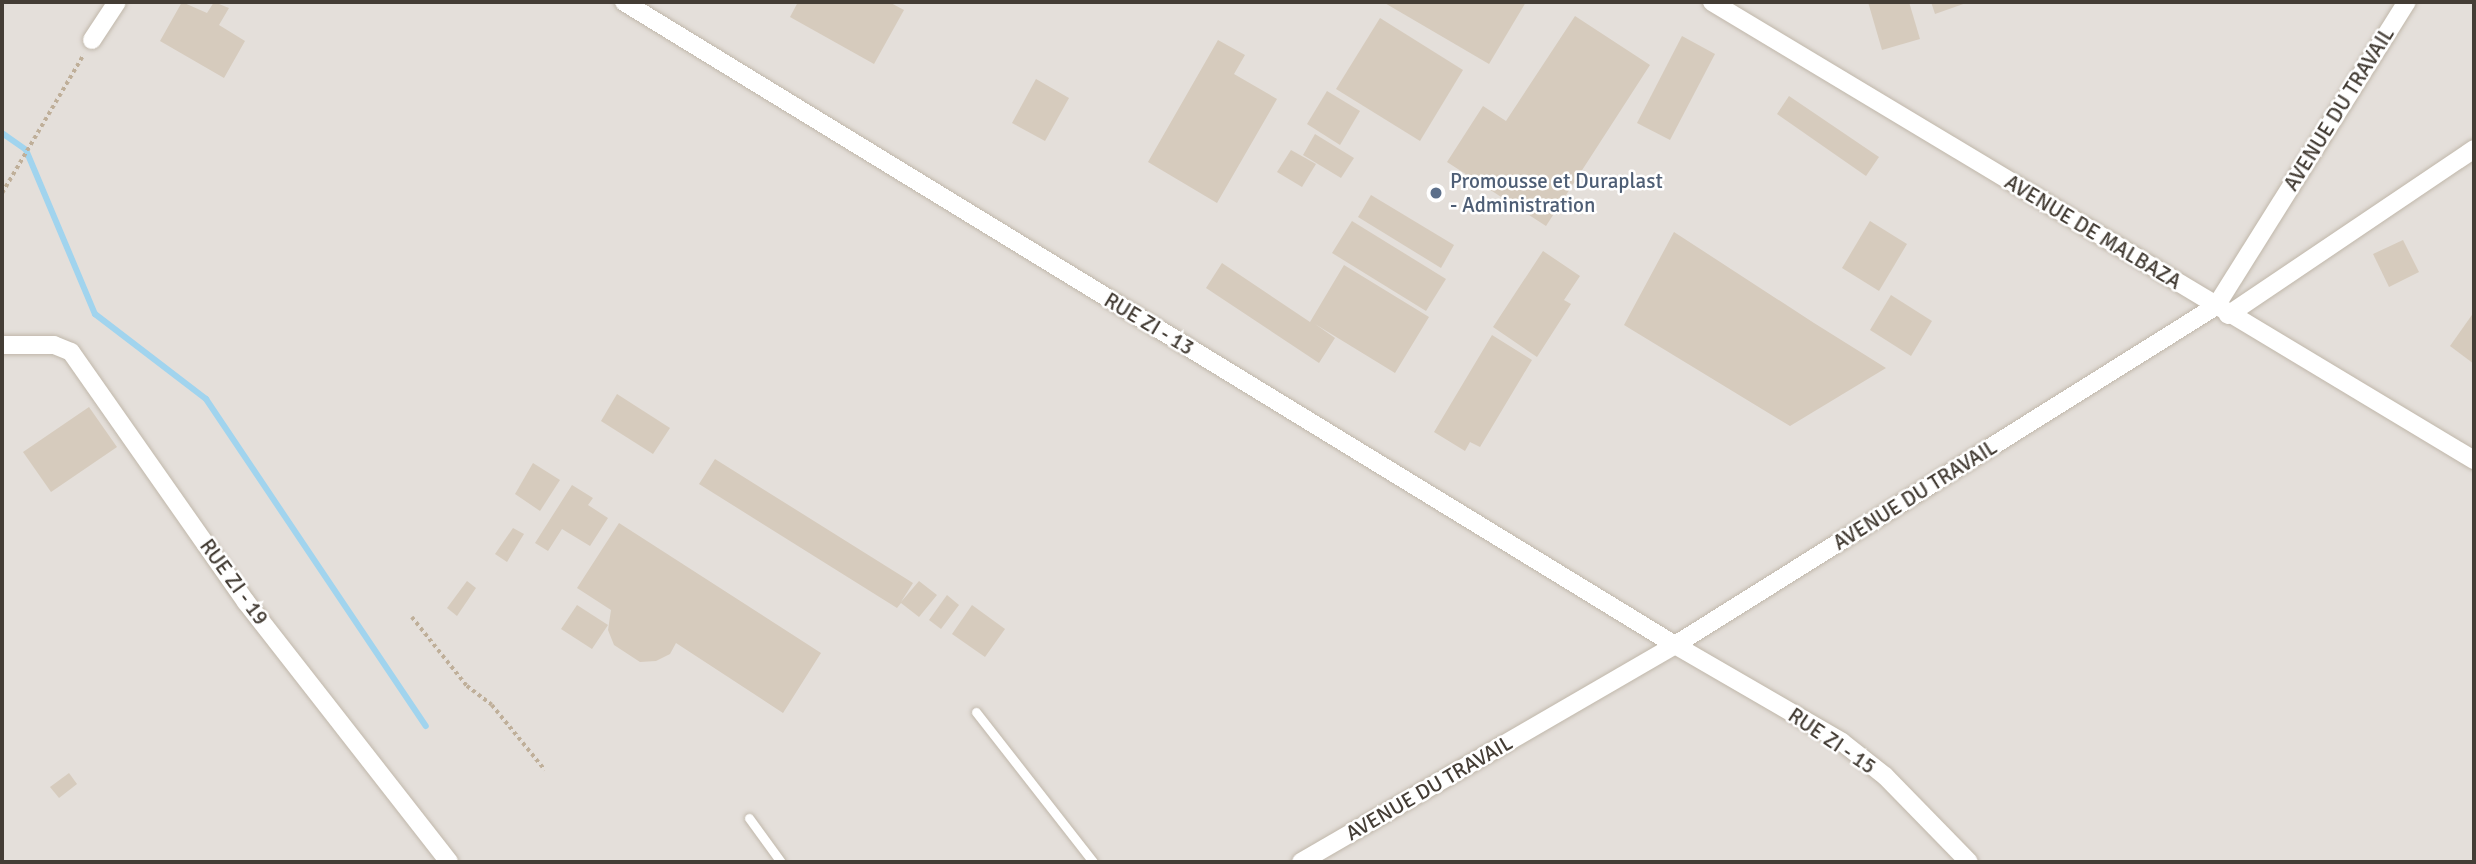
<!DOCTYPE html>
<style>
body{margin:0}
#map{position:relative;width:2476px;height:864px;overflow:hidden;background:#f2ede5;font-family:Signika,sans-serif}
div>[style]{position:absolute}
.industrial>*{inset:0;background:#e4dfda}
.stream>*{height:6px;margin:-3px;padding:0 3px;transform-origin:3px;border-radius:3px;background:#a1d4ee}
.building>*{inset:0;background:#d6cbbd}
.path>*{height:3.5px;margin-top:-1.75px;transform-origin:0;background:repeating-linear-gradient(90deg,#bfaf99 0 3.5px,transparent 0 7px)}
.roads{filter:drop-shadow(0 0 2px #c0b7aa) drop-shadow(0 0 2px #c0b7aa)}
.service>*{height:9px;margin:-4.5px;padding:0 4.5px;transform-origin:4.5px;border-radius:4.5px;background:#fff}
.minor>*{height:18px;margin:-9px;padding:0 9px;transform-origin:9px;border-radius:9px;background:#fff}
.dots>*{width:19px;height:19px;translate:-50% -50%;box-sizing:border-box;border:4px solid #fff;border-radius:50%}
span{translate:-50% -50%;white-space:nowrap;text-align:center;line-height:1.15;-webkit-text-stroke:5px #fff;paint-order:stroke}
.street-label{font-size:21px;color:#443d35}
.service-label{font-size:21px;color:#4e5e75}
.left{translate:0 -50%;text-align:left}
.frame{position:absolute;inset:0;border:4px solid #443d35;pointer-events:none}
</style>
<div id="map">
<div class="industrial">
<div style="clip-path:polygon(2px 2px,2474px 2px,2474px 862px,2px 862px)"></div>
</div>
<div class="stream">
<div style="left:2px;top:133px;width:29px;rotate:35deg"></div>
<div style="left:26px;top:150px;width:178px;rotate:67.2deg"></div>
<div style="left:95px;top:314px;width:140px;rotate:37.4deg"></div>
<div style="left:206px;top:399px;width:394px;rotate:56.1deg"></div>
</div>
<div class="building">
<div style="clip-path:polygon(182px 2px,207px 13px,214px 2px,229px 8px,219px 25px,245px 41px,224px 78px,160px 41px)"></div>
<div style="clip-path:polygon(798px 2px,889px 2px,904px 10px,874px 64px,790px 17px)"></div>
<div style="clip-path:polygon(1383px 2px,1526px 2px,1489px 64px)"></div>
<div style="clip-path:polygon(1868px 2px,1909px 2px,1920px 39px,1882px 50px)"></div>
<div style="clip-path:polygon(1931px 2px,1969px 2px,1935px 14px)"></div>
<div style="clip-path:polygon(1575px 16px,1650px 65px,1546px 226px,1447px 162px,1483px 106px,1506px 121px)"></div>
<div style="clip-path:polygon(1380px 18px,1463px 70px,1420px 141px,1336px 89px)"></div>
<div style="clip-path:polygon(1682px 36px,1715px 54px,1670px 140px,1637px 123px)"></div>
<div style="clip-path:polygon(1218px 40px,1245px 55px,1234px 74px,1277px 99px,1217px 203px,1148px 162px)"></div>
<div style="clip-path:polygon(1036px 79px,1069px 98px,1045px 141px,1012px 123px)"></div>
<div style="clip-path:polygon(1327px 91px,1360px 111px,1340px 145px,1307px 124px)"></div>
<div style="clip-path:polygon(1789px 96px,1879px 157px,1866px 176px,1777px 114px)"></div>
<div style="clip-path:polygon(1315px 134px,1354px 158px,1341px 178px,1303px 155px)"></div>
<div style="clip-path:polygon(1291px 150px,1316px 164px,1302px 187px,1277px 172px)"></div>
<div style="clip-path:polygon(1371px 195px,1454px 245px,1441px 268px,1358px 217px)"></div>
<div style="clip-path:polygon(1352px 221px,1446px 279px,1426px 311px,1332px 253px)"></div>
<div style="clip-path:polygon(1870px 221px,1907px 244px,1879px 291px,1842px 268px)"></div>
<div style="clip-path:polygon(1674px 232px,1814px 323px,1886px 368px,1790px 426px,1624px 325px)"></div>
<div style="clip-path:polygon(2403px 240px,2419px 272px,2389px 287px,2373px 254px)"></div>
<div style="clip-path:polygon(1543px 251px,1580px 276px,1564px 300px,1571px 304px,1537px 357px,1493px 327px)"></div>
<div style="clip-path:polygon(1222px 263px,1310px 322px,1344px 265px,1429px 317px,1395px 373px,1315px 324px,1335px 338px,1319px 363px,1206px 288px)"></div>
<div style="clip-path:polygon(1891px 295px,1932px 321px,1911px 356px,1870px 330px)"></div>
<div style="clip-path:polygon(2474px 312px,2474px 364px,2450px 346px)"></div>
<div style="clip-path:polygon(1492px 335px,1532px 360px,1480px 447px,1470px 442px,1465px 451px,1434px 432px)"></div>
<div style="clip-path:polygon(617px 394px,670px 428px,653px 454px,601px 421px)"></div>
<div style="clip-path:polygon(89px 407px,117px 447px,51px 492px,23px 452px)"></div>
<div style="clip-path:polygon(715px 459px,913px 583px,901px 602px,919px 581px,937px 595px,919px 617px,901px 603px,897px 608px,699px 484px)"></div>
<div style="clip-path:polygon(533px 463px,560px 480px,540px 511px,515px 494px)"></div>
<div style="clip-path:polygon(572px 485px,593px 498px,588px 505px,608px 518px,590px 546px,562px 529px,548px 551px,535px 543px)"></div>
<div style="clip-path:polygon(619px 523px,821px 653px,783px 713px,676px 643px,670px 654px,656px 661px,640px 662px,614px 645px,608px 630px,611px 610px,577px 588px)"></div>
<div style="clip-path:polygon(513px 528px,524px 534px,507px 562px,495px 554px)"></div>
<div style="clip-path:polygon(467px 581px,476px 588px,457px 616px,447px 608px)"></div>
<div style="clip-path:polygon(947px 595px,959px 605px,941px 629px,929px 620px)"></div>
<div style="clip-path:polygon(577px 605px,608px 625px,592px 649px,561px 629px)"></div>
<div style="clip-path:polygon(972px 605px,1005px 629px,985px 657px,952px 634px)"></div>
<div style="clip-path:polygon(69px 773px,77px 784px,59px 798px,50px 787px)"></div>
</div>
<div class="path">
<div style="left:2px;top:193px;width:161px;rotate:-59.5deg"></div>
<div style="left:412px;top:617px;width:88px;rotate:51.4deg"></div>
<div style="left:467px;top:686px;width:31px;rotate:37deg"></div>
<div style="left:492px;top:705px;width:84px;rotate:50.8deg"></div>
</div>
<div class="roads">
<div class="service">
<div style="left:976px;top:712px;width:190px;rotate:52deg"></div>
<div style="left:749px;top:818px;width:54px;rotate:54deg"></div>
</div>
<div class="minor">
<div style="left:624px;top:2px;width:1232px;rotate:31.46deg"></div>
<div style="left:1675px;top:645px;width:193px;rotate:30.1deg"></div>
<div style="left:1842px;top:742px;width:55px;rotate:38.3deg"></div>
<div style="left:1885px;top:776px;width:120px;rotate:45.7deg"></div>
<div style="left:1712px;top:2px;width:889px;rotate:31.01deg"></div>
<div style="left:92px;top:40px;width:45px;rotate:-56.7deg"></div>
<div style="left:2228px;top:315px;width:297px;rotate:-34deg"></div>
<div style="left:2px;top:345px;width:52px"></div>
<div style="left:54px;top:345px;width:18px;rotate:22deg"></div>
<div style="left:71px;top:352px;width:305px;rotate:55deg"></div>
<div style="left:246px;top:602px;width:330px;rotate:52deg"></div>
<div style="left:1301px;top:862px;width:432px;rotate:-30.1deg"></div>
<div style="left:1675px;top:645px;width:638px;rotate:-32.07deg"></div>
<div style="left:2216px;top:306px;width:359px;rotate:-57.9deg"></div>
</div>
</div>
<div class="dots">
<div style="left:1436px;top:193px;background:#5c6f8a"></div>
</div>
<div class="street-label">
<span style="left:2339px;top:109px;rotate:-58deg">AVENUE DU TRAVAIL</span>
<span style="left:2093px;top:232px;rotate:31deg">AVENUE DE MALBAZA</span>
<span style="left:1149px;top:324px;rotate:31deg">RUE ZI - 13</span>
<span style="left:1915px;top:495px;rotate:-32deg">AVENUE DU TRAVAIL</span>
<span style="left:234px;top:582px;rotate:54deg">RUE ZI - 19</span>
<span style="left:1832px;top:741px;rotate:34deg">RUE ZI - 15</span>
<span style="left:1429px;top:788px;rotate:-30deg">AVENUE DU TRAVAIL</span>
</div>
<div class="service-label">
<span class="left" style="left:1450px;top:193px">Promousse et Duraplast<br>- Administration</span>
</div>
<div class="frame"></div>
</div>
